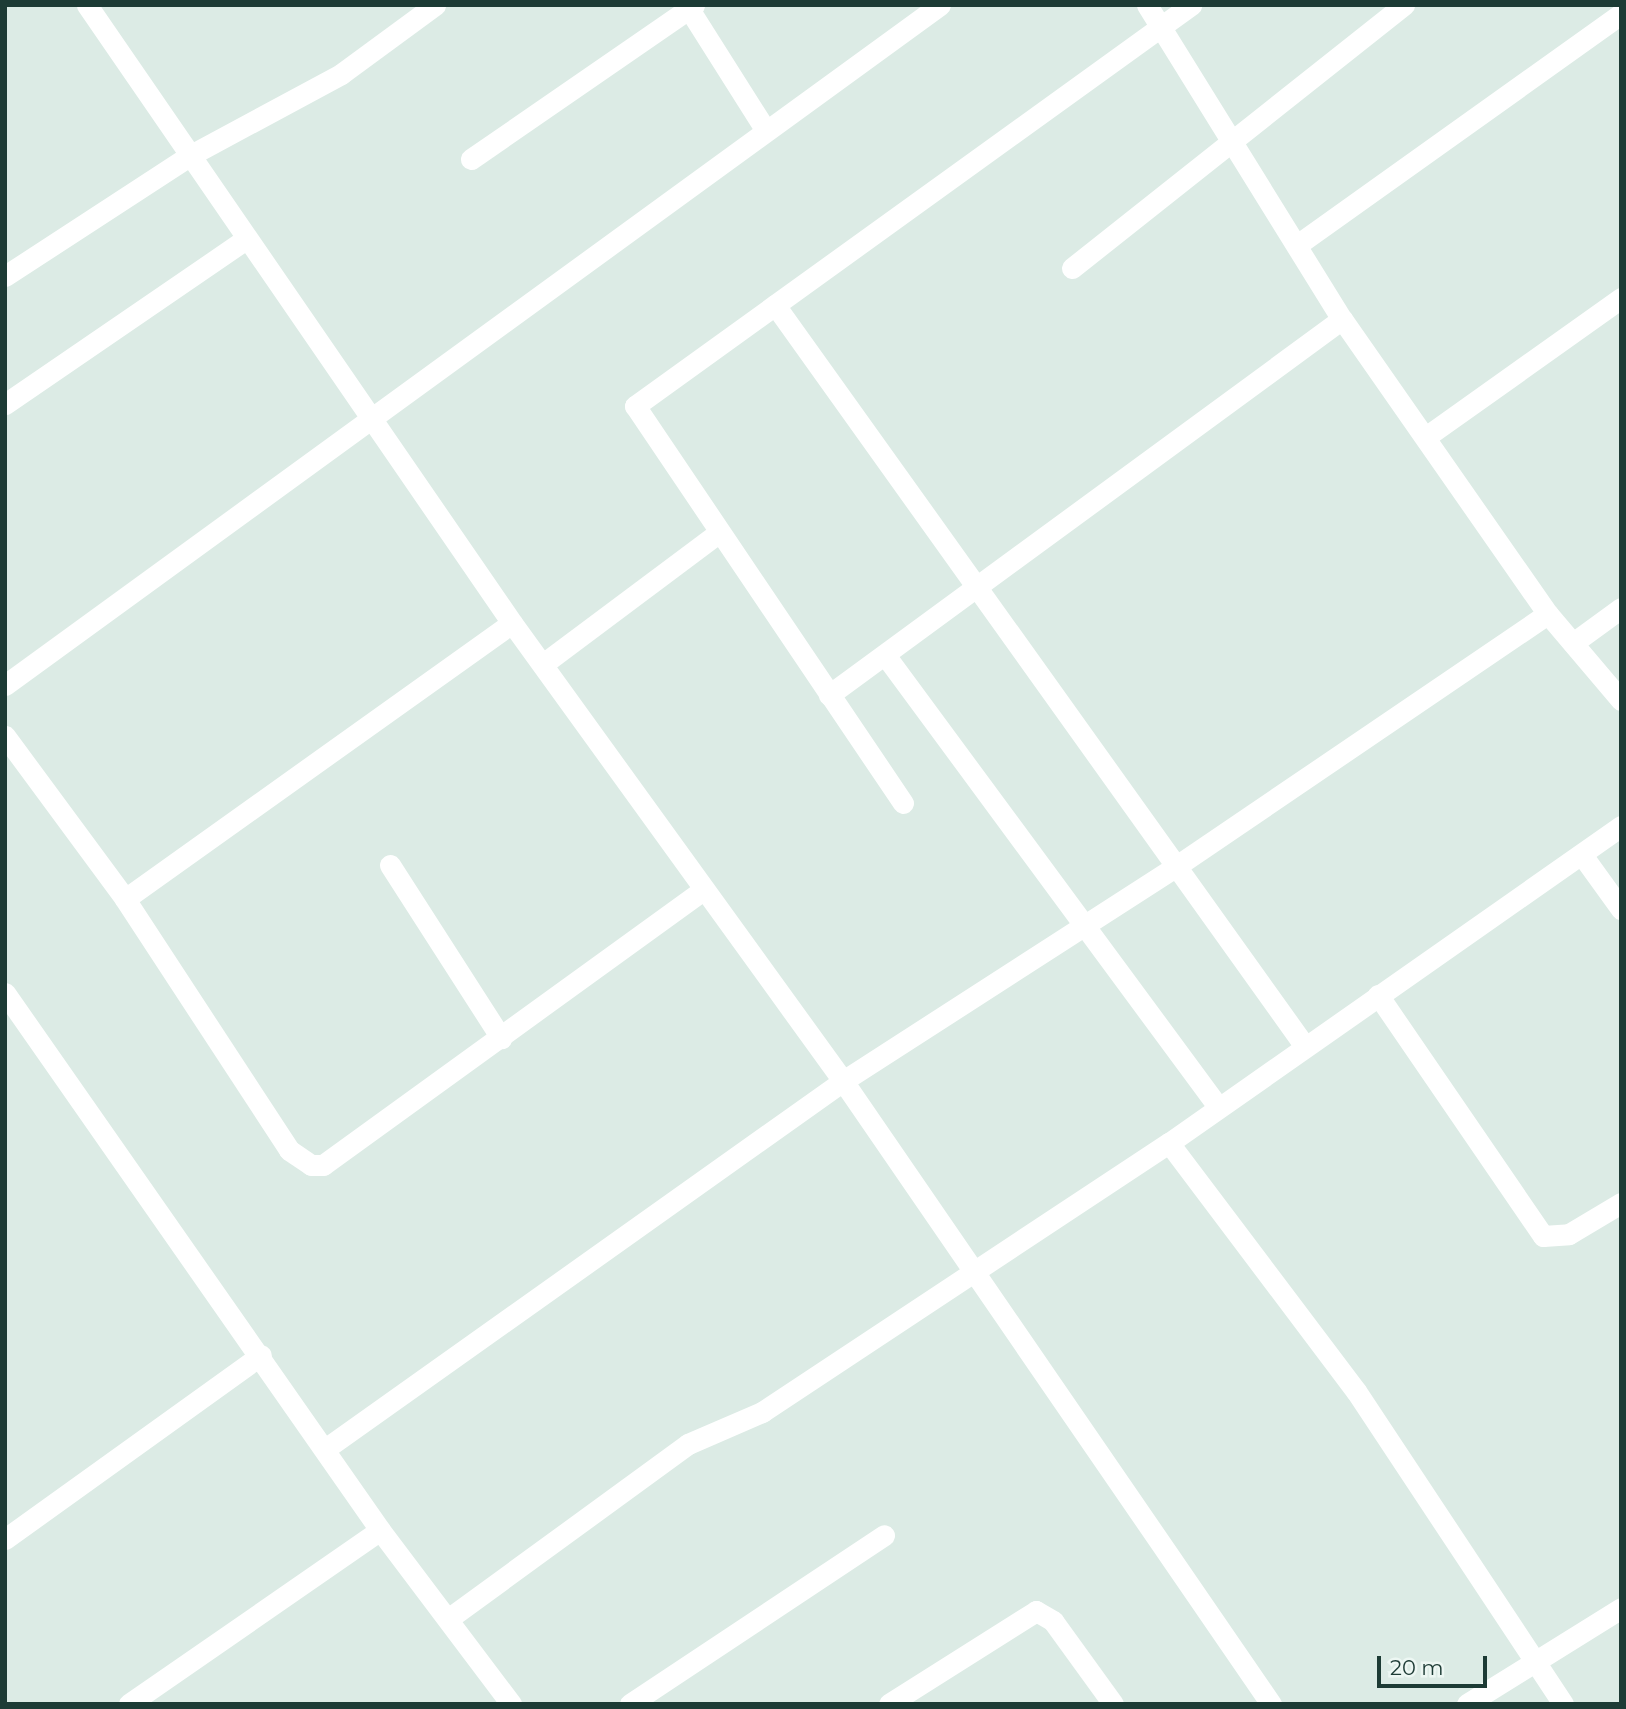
<!DOCTYPE html>
<style>
body{margin:0}
#map{position:relative;width:1626px;height:1709px;overflow:hidden;background:#dcebe5;font-family:Montserrat,sans-serif}
div>[style]{position:absolute}
.minor>*{height:21px;margin:-10.5px;padding:0 10.5px;transform-origin:10.5px;border-radius:10.5px;background:#fff}
span{translate:-50% -50%;white-space:nowrap;text-align:center;line-height:1.15;-webkit-text-stroke:5px #edf7f3;paint-order:stroke}
.frame{position:absolute;inset:0;border:7px solid #1d3b35;pointer-events:none}
.scale{position:absolute;left:1377px;top:1656px;width:110px;height:32px;box-sizing:border-box;border:4px solid #1d3b35;border-top:0;padding-left:9px;font-size:21px;line-height:24px;white-space:nowrap;color:#1d3b35;-webkit-text-stroke:5px #edf7f3;paint-order:stroke}
</style>
<div id="map">
<div class="minor">
<div style="left:87px;top:5px;width:750px;rotate:55.48deg"></div>
<div style="left:512px;top:623px;width:565px;rotate:54.14deg"></div>
<div style="left:843px;top:1081px;width:756px;rotate:55.51deg"></div>
<div style="left:1147px;top:5px;width:370px;rotate:58.2deg"></div>
<div style="left:1342px;top:319px;width:360px;rotate:55.1deg"></div>
<div style="left:1548px;top:614px;width:113px;rotate:49.7deg"></div>
<div style="left:689px;top:9px;width:144px;rotate:57.7deg"></div>
<div style="left:471px;top:159px;width:271px;rotate:-34.6deg"></div>
<div style="left:1297px;top:245px;width:398px;rotate:-35.5deg"></div>
<div style="left:1072px;top:268px;width:424px;rotate:-38.4deg"></div>
<div style="left:5px;top:276px;width:220px;rotate:-33.1deg"></div>
<div style="left:189px;top:156px;width:173px;rotate:-28.3deg"></div>
<div style="left:341px;top:74px;width:117px;rotate:-36.3deg"></div>
<div style="left:775px;top:305px;width:910px;rotate:54.44deg"></div>
<div style="left:5px;top:404px;width:292px;rotate:-34.4deg"></div>
<div style="left:1427px;top:436px;width:238px;rotate:-35.4deg"></div>
<div style="left:1573px;top:643px;width:59px;rotate:-36.1deg"></div>
<div style="left:885px;top:655px;width:558px;rotate:53.6deg"></div>
<div style="left:543px;top:664px;width:219px;rotate:-36.8deg"></div>
<div style="left:5px;top:685px;width:1156px;rotate:-36.03deg"></div>
<div style="left:829px;top:695px;width:636px;rotate:-36.24deg"></div>
<div style="left:5px;top:736px;width:202px;rotate:53.6deg"></div>
<div style="left:125px;top:899px;width:300px;rotate:56.8deg"></div>
<div style="left:289px;top:1150px;width:27px;rotate:34deg"></div>
<div style="left:311px;top:1165px;width:12px"></div>
<div style="left:323px;top:1165px;width:470px;rotate:-35.9deg"></div>
<div style="left:903px;top:803px;width:479px;rotate:-124deg"></div>
<div style="left:635px;top:406px;width:686px;rotate:-35.8deg"></div>
<div style="left:1582px;top:855px;width:67px;rotate:54.2deg"></div>
<div style="left:390px;top:865px;width:206px;rotate:57.3deg"></div>
<div style="left:125px;top:899px;width:475px;rotate:-35.5deg"></div>
<div style="left:5px;top:993px;width:655px;rotate:55.07deg"></div>
<div style="left:380px;top:1530px;width:218px;rotate:53deg"></div>
<div style="left:1378px;top:995px;width:292px;rotate:55.6deg"></div>
<div style="left:1543px;top:1236px;width:26px;rotate:-4deg"></div>
<div style="left:1569px;top:1234px;width:61px;rotate:-30.8deg"></div>
<div style="left:1169px;top:1143px;width:311px;rotate:53deg"></div>
<div style="left:1356px;top:1391px;width:375px;rotate:56.5deg"></div>
<div style="left:325px;top:1449px;width:635px;rotate:-35.39deg"></div>
<div style="left:843px;top:1081px;width:399px;rotate:-32.8deg"></div>
<div style="left:1178px;top:865px;width:447px;rotate:-34.2deg"></div>
<div style="left:5px;top:1539px;width:315px;rotate:-35.7deg"></div>
<div style="left:448px;top:1619px;width:297px;rotate:-36.1deg"></div>
<div style="left:688px;top:1444px;width:81px;rotate:-23.4deg"></div>
<div style="left:762px;top:1412px;width:488px;rotate:-33.5deg"></div>
<div style="left:1169px;top:1143px;width:552px;rotate:-35.04deg"></div>
<div style="left:129px;top:1704px;width:305px;rotate:-34.7deg"></div>
<div style="left:630px;top:1704px;width:305px;rotate:-33.6deg"></div>
<div style="left:889px;top:1704px;width:174px;rotate:-32.3deg"></div>
<div style="left:1036px;top:1611px;width:20px;rotate:30deg"></div>
<div style="left:1053px;top:1621px;width:102px;rotate:54.1deg"></div>
<div style="left:1467px;top:1704px;width:181px;rotate:-31.9deg"></div>
</div>
<div class="frame"></div>
<div class="scale">20 m</div>
</div>
